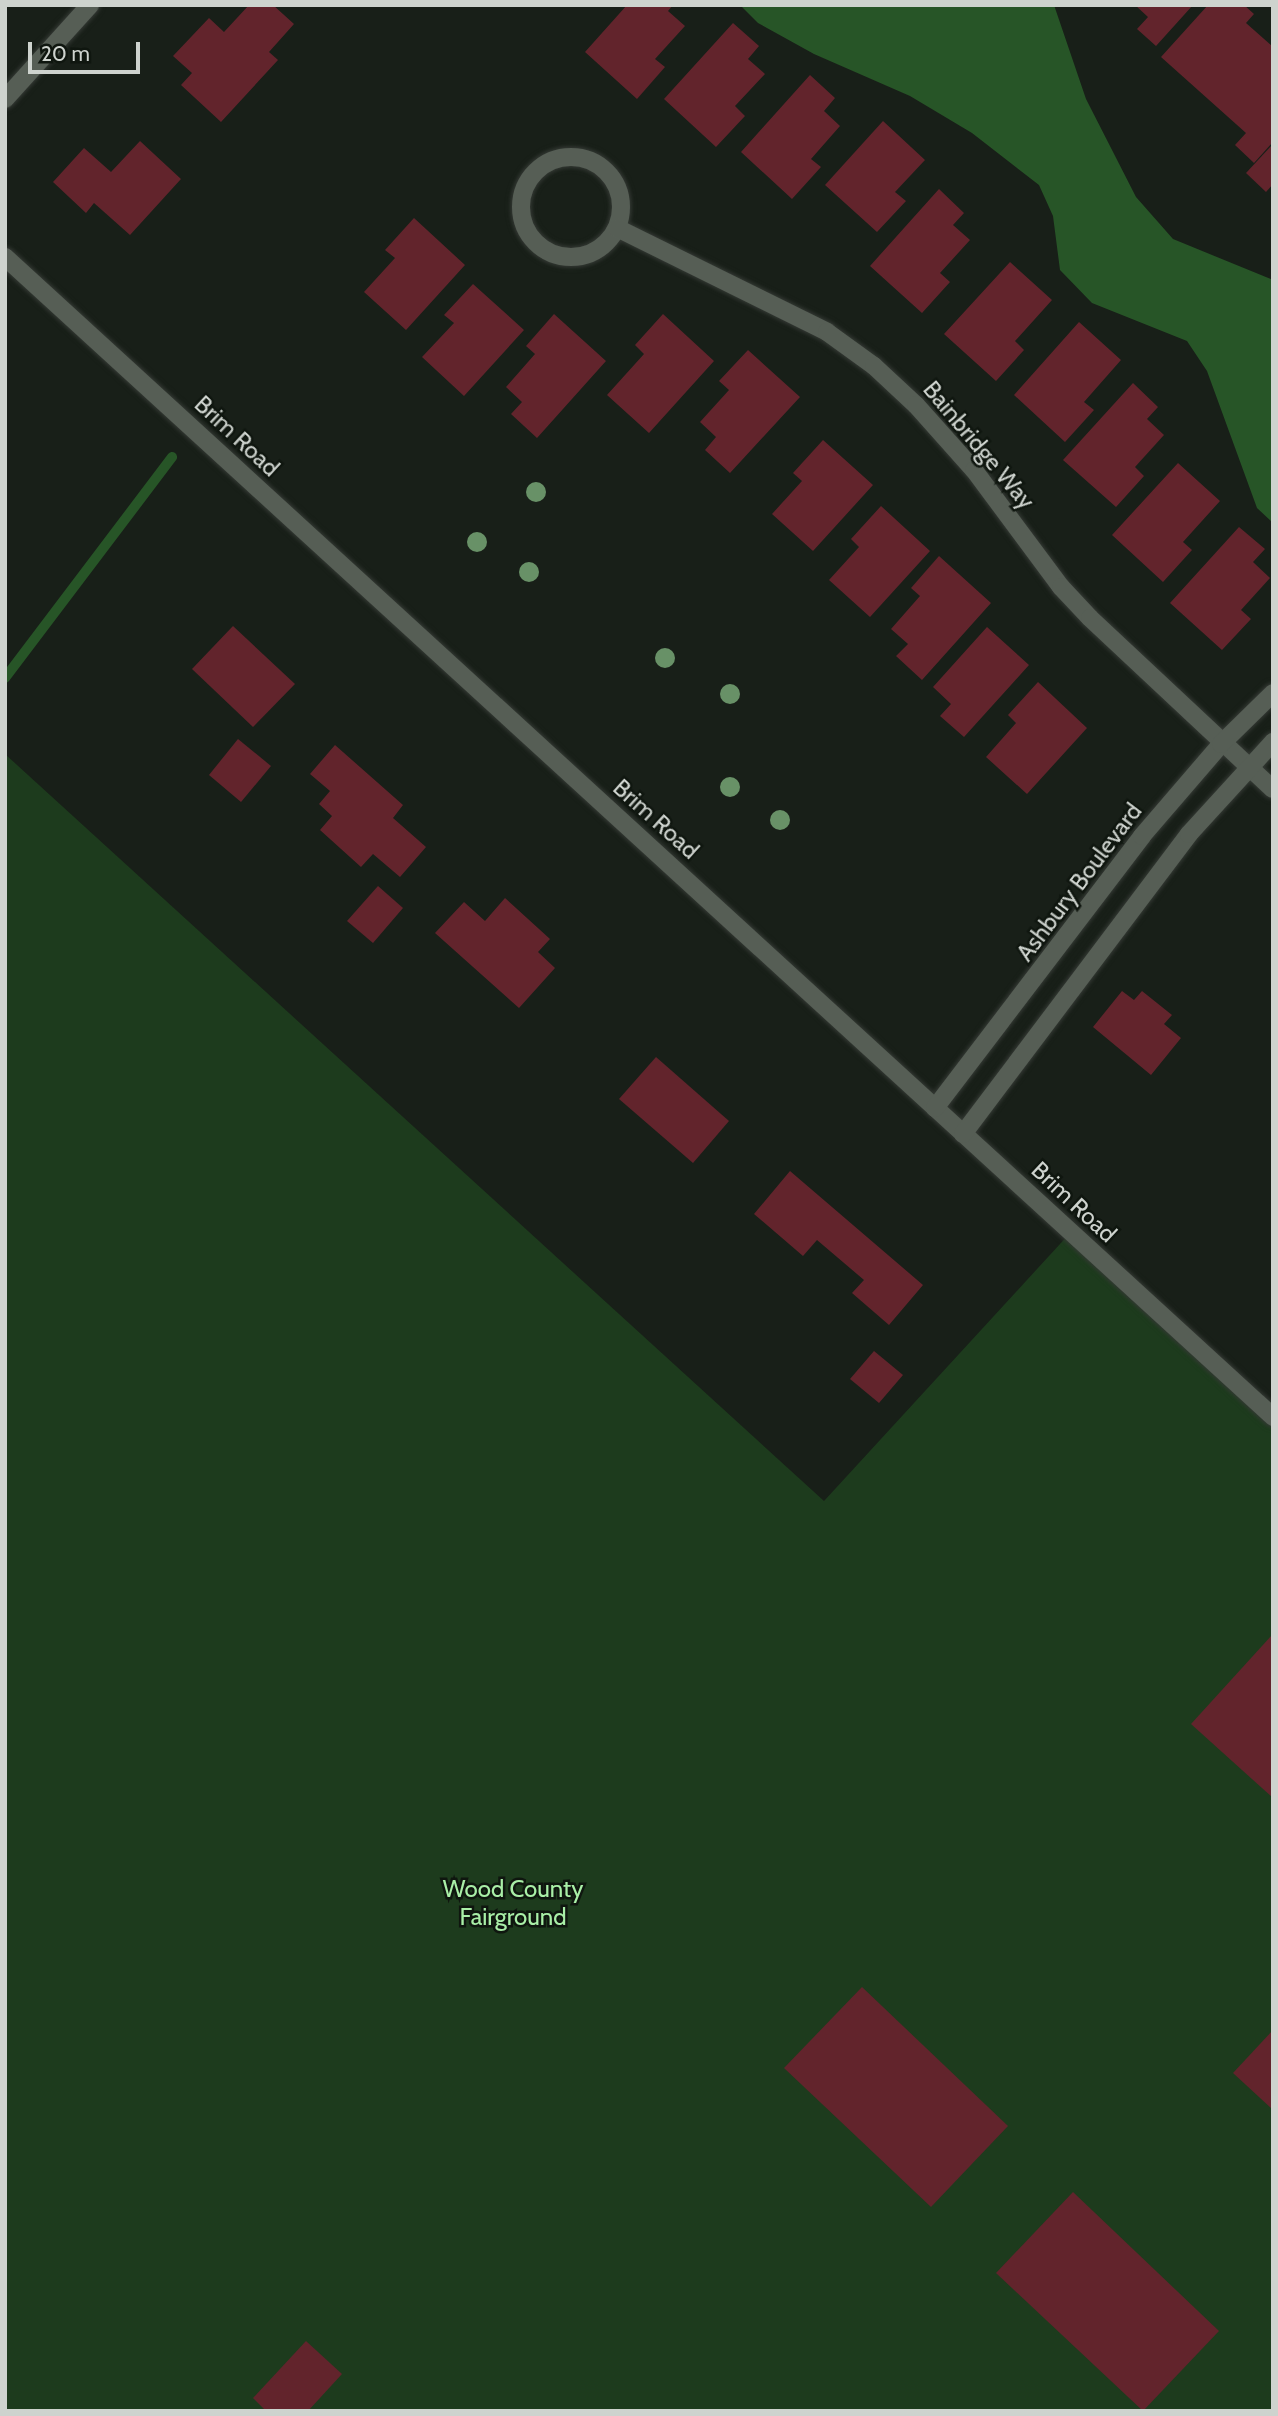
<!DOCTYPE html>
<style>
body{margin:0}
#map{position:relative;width:1278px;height:2416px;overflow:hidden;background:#181f18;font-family:Cabin,sans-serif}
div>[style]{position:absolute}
.green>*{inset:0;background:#1d3b1d}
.water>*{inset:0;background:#275527}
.stream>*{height:10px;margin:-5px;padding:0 5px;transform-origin:5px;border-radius:5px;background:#275527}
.building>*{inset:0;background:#62242c}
.roads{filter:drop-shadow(0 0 2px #343934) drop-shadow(0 0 2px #343934)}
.minor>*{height:18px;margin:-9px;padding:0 9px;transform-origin:9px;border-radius:9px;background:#565e55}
.minor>.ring{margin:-9px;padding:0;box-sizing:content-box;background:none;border:18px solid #565e55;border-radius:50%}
.trees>*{width:20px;height:20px;margin:-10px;border-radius:50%;background:#689167}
span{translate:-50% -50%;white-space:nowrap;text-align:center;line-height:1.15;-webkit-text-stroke:5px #0f160f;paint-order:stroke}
.street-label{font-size:24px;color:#ced3ce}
.park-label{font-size:24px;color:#a9efa7}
.frame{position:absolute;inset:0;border:7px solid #ced3ce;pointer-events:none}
.scale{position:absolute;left:28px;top:42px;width:112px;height:32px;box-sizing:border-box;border:4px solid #ced3ce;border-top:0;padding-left:9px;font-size:21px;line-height:24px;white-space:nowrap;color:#ced3ce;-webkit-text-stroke:5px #0f160f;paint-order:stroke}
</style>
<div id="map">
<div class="green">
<div style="clip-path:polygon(5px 754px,824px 1501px,1071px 1232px,1273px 1417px,1273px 2411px,5px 2411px)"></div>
</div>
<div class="water">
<div style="clip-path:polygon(740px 5px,1054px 5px,1086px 99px,1136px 197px,1173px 239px,1273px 280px,1273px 523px,1257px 508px,1207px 371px,1187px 341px,1092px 303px,1060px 270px,1053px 216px,1039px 185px,972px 133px,910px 96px,814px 54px,758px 23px)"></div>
</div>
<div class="stream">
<div style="left:5px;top:678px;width:277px;rotate:-52.9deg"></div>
</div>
<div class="building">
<div style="clip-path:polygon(249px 5px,273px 5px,294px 24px,269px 52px,278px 60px,221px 122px,181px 85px,192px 73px,173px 56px,209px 18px,224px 32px)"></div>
<div style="clip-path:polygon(627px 5px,673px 5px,668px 11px,685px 26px,655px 59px,665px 67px,637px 99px,585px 52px)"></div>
<div style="clip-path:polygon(1135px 5px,1193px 5px,1156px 46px,1137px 29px,1148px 17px)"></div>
<div style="clip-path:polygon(1208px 5px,1244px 5px,1254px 14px,1246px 23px,1273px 47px,1273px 142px,1254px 163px,1235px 145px,1246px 133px,1161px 57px)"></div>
<div style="clip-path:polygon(733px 23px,759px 46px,748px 59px,765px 74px,735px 106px,745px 116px,716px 147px,664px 99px)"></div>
<div style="clip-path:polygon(810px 75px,835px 98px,824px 111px,840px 126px,811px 159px,821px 167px,792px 199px,741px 152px)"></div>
<div style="clip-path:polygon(883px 121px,925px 160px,895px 192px,906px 201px,877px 232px,825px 185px)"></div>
<div style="clip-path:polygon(140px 141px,181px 179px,130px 235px,94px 203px,86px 213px,53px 182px,84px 148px,111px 172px)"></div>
<div style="clip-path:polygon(1273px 144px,1273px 184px,1266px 192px,1246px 173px)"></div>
<div style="clip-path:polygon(939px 189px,964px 213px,953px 225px,970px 240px,940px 273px,950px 282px,922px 313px,870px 266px)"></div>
<div style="clip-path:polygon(414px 218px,465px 265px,406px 330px,364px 292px,395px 258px,385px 250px)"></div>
<div style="clip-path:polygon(1010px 262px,1052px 300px,1015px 341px,1024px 350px,996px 381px,944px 334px)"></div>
<div style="clip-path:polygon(473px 284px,524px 330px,464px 396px,422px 357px,454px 323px,444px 315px)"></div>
<div style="clip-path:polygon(554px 314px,606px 361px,537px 438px,511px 414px,522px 402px,506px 387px,535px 354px,526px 346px)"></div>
<div style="clip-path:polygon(663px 314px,714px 361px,649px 433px,607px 395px,644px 354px,635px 345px)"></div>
<div style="clip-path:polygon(1079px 322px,1121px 360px,1084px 402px,1094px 410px,1065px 442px,1014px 395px)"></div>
<div style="clip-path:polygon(748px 350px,800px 397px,730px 473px,705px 450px,716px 437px,700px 422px,729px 390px,719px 381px)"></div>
<div style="clip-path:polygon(1133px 383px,1158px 407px,1147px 419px,1164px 435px,1135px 467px,1144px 476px,1116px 507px,1063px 460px)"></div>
<div style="clip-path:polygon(823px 440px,873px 485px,813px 551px,772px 514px,802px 481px,793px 473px)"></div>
<div style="clip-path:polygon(1178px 463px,1220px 501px,1183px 542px,1192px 550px,1163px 582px,1112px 535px)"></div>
<div style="clip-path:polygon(881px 506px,930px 551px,870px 617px,829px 580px,859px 547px,851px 539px)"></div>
<div style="clip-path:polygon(1239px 527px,1265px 549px,1253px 562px,1270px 578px,1241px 610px,1251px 619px,1222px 650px,1170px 603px)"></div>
<div style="clip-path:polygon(939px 556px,991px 603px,922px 680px,896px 656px,908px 644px,891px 629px,920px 596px,911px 588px)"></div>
<div style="clip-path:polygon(233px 626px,295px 684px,253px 727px,192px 669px)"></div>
<div style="clip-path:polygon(987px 627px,1029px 665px,964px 737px,940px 716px,951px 704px,933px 687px)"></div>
<div style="clip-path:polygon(1038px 682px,1087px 728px,1027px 794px,986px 757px,1016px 723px,1008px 715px)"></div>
<div style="clip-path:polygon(238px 739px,271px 766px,241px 802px,209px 775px)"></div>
<div style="clip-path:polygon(335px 745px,403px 805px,393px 818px,426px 847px,400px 877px,373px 854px,361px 867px,320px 830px,332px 816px,319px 804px,330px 791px,310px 774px)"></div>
<div style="clip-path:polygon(378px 886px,403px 908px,373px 943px,347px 921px)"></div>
<div style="clip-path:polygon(505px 898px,550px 939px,538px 952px,555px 968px,519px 1008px,435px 933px,464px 902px,485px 921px)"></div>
<div style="clip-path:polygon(1122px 991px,1134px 1000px,1142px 991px,1172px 1015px,1164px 1024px,1181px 1038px,1151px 1075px,1093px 1027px)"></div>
<div style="clip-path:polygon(656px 1057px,729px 1121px,693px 1163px,619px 1099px)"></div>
<div style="clip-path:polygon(790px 1171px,923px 1285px,889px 1325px,852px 1293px,864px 1280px,817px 1240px,803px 1256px,754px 1214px)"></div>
<div style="clip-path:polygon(874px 1351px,903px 1375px,879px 1403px,850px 1379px)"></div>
<div style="clip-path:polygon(1273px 1634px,1273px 1798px,1191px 1724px)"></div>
<div style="clip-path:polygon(862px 1987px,1008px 2126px,931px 2207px,784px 2068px)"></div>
<div style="clip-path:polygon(1273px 2030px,1273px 2110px,1233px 2073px)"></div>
<div style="clip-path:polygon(1073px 2192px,1219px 2331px,1143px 2411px,996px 2273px)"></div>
<div style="clip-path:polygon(306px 2341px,342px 2374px,308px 2411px,266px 2411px,253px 2398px)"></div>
</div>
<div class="roads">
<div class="minor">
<div style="left:5px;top:99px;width:127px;rotate:-47.9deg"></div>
<div class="ring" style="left:521px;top:157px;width:82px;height:82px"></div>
<div style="left:617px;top:228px;width:234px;rotate:26.3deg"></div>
<div style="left:827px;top:332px;width:58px;rotate:35.9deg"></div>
<div style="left:874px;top:366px;width:57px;rotate:42.9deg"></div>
<div style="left:916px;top:405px;width:87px;rotate:48.3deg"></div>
<div style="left:974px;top:470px;width:146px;rotate:53.4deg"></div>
<div style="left:1061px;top:587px;width:42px;rotate:46.9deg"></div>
<div style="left:1090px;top:618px;width:250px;rotate:43.1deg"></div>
<div style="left:5px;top:257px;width:1719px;rotate:42.45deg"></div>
<div style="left:935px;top:1108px;width:342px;rotate:-52.7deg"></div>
<div style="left:1142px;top:836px;width:121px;rotate:-49.3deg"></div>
<div style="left:1221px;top:744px;width:73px;rotate:-44.4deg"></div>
<div style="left:963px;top:1134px;width:376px;rotate:-53deg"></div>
<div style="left:1189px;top:834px;width:125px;rotate:-47.6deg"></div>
</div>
</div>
<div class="trees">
<div style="left:536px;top:492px"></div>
<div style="left:477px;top:542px"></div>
<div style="left:529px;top:572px"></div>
<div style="left:665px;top:658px"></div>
<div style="left:730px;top:694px"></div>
<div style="left:730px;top:787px"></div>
<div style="left:780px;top:820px"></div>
</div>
<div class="street-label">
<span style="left:237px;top:436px;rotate:43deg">Brim Road</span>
<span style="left:979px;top:445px;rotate:50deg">Bainbridge Way</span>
<span style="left:656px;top:819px;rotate:42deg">Brim Road</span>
<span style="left:1079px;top:882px;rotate:-53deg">Ashbury Boulevard</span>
<span style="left:1074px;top:1202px;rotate:43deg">Brim Road</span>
</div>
<div class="park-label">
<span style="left:513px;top:1903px">Wood County<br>Fairground</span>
</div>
<div class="frame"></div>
<div class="scale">20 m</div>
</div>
